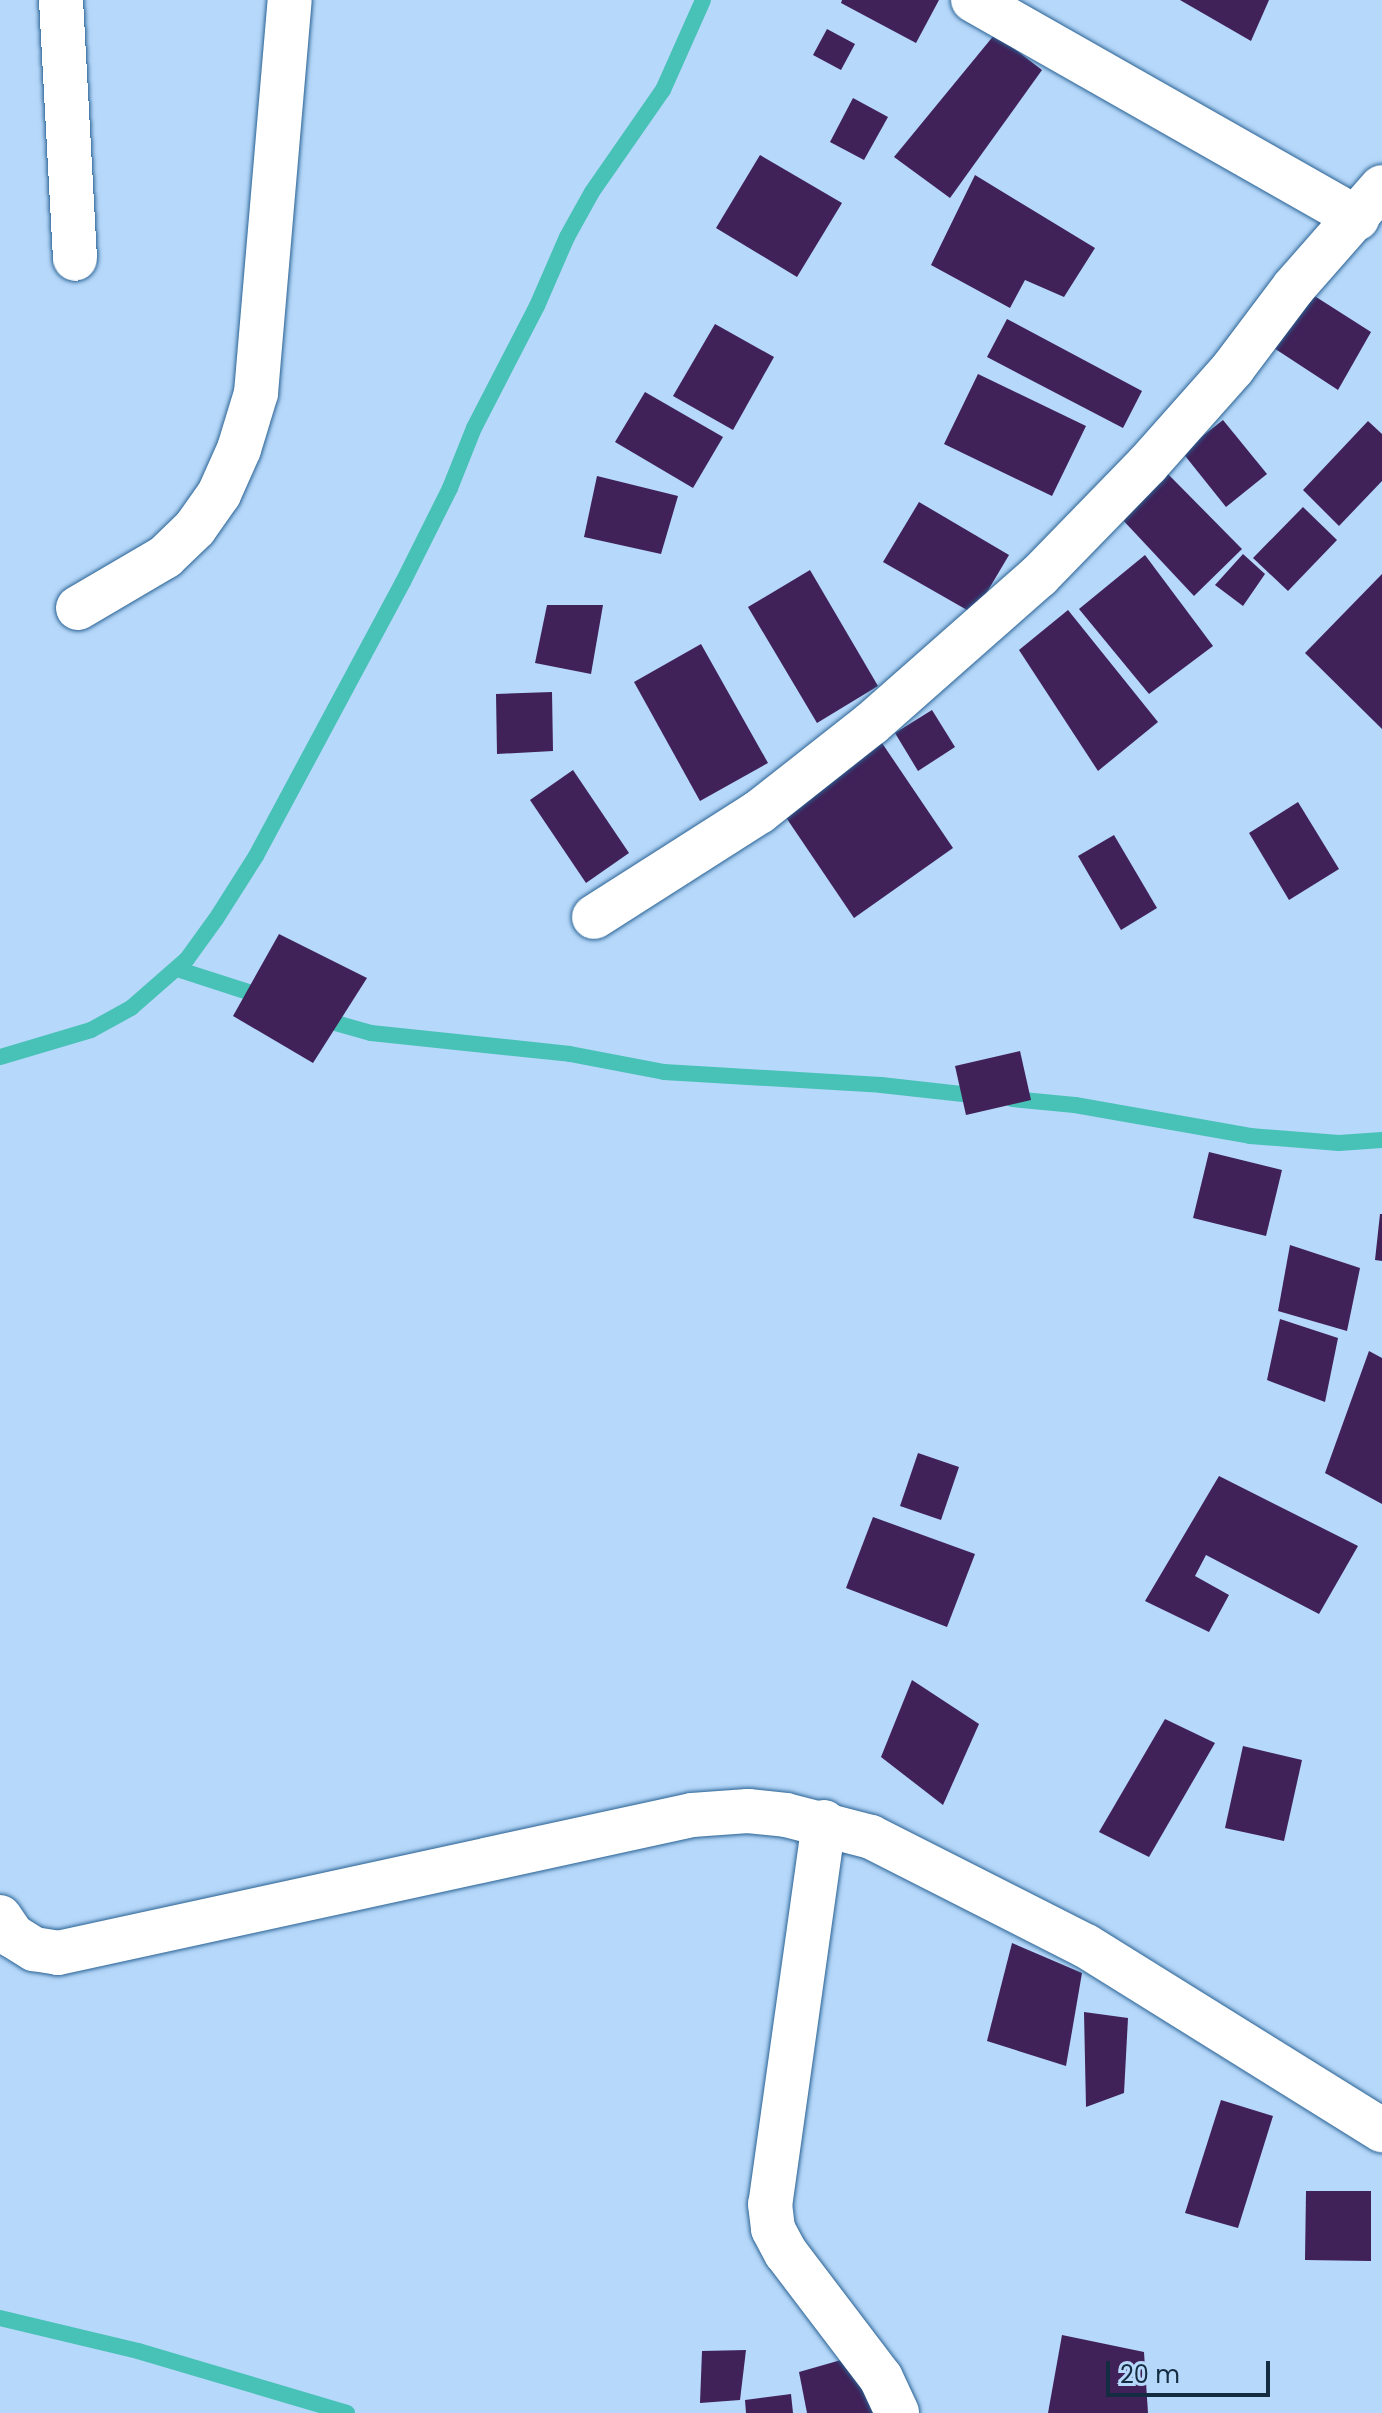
<!DOCTYPE html>
<style>
body{margin:0}
#map{position:relative;width:1382px;height:2413px;overflow:hidden;background:#b6d8fa;font-family:Poppins,sans-serif}
div>[style]{position:absolute}
.stream>*{height:16px;margin:-8px;padding:0 8px;transform-origin:8px;border-radius:8px;background:#48c1b7}
.building>*{inset:0;background:#402158}
.roads{filter:drop-shadow(0 0 2px #2a6293) drop-shadow(0 0 2px #2a6293)}
.minor>*{height:44px;margin:-22px;padding:0 22px;transform-origin:22px;border-radius:22px;background:#fff}
span{translate:-50% -50%;white-space:nowrap;text-align:center;line-height:1.15;-webkit-text-stroke:8px #b6d8fa;paint-order:stroke}
.scale{position:absolute;left:1106px;top:2361px;width:164px;height:36px;box-sizing:border-box;border:4px solid #142c41;border-top:0;padding-left:10px;font-size:24px;line-height:28px;white-space:nowrap;color:#142c41;-webkit-text-stroke:6px #b6d8fa;paint-order:stroke}
</style>
<div id="map">
<div class="stream">
<div style="left:177px;top:969px;width:95px;rotate:17.9deg"></div>
<div style="left:318px;top:1018px;width:55px;rotate:15.8deg"></div>
<div style="left:371px;top:1033px;width:200px;rotate:6deg"></div>
<div style="left:570px;top:1054px;width:96px;rotate:10.8deg"></div>
<div style="left:664px;top:1072px;width:217px;rotate:3.4deg"></div>
<div style="left:881px;top:1085px;width:101px;rotate:6.3deg"></div>
<div style="left:0;top:1057px;width:95px;rotate:-16.5deg"></div>
<div style="left:91px;top:1030px;width:46px;rotate:-28.8deg"></div>
<div style="left:131px;top:1008px;width:74px;rotate:-41.2deg"></div>
<div style="left:187px;top:959px;width:49px;rotate:-54.1deg"></div>
<div style="left:216px;top:919px;width:75px;rotate:-57.6deg"></div>
<div style="left:256px;top:856px;width:311px;rotate:-61.8deg"></div>
<div style="left:403px;top:582px;width:105px;rotate:-63.4deg"></div>
<div style="left:450px;top:488px;width:65px;rotate:-68.2deg"></div>
<div style="left:474px;top:428px;width:137px;rotate:-62.7deg"></div>
<div style="left:537px;top:306px;width:75px;rotate:-66.5deg"></div>
<div style="left:567px;top:237px;width:51px;rotate:-60.9deg"></div>
<div style="left:592px;top:192px;width:124px;rotate:-55.2deg"></div>
<div style="left:663px;top:90px;width:98px;rotate:-66deg"></div>
<div style="left:1012px;top:1099px;width:63px;rotate:5.4deg"></div>
<div style="left:1075px;top:1105px;width:178px;rotate:10deg"></div>
<div style="left:1250px;top:1136px;width:89px;rotate:4.5deg"></div>
<div style="left:1339px;top:1143px;width:43px;rotate:-4deg"></div>
<div style="left:0;top:2318px;width:142px;rotate:13.4deg"></div>
<div style="left:138px;top:2351px;width:218px;rotate:16.5deg"></div>
</div>
<div class="building">
<div style="clip-path:polygon(842px 0,939px 0,916px 43px,841px 3px)"></div>
<div style="clip-path:polygon(1180px 0,1269px 0,1251px 41px)"></div>
<div style="clip-path:polygon(827px 29px,855px 44px,841px 70px,813px 55px)"></div>
<div style="clip-path:polygon(995px 34px,1042px 70px,950px 198px,894px 157px)"></div>
<div style="clip-path:polygon(853px 98px,888px 117px,864px 160px,830px 142px)"></div>
<div style="clip-path:polygon(760px 155px,842px 203px,797px 277px,716px 228px)"></div>
<div style="clip-path:polygon(975px 175px,1095px 248px,1064px 297px,1025px 280px,1010px 308px,931px 265px)"></div>
<div style="clip-path:polygon(1302px 288px,1371px 332px,1338px 390px,1266px 343px)"></div>
<div style="clip-path:polygon(1007px 319px,1142px 391px,1123px 428px,987px 357px)"></div>
<div style="clip-path:polygon(715px 324px,774px 357px,733px 430px,673px 396px)"></div>
<div style="clip-path:polygon(978px 374px,1086px 426px,1052px 496px,944px 444px)"></div>
<div style="clip-path:polygon(645px 392px,723px 437px,693px 488px,615px 442px)"></div>
<div style="clip-path:polygon(1223px 420px,1267px 474px,1226px 507px,1182px 452px)"></div>
<div style="clip-path:polygon(1368px 421px,1382px 434px,1382px 481px,1339px 526px,1303px 490px)"></div>
<div style="clip-path:polygon(1162px 468px,1242px 549px,1194px 596px,1120px 517px)"></div>
<div style="clip-path:polygon(597px 476px,678px 496px,661px 554px,584px 537px)"></div>
<div style="clip-path:polygon(919px 502px,1009px 555px,974px 614px,883px 562px)"></div>
<div style="clip-path:polygon(1303px 507px,1337px 540px,1288px 591px,1253px 558px)"></div>
<div style="clip-path:polygon(1243px 554px,1265px 574px,1243px 606px,1215px 585px)"></div>
<div style="clip-path:polygon(1145px 555px,1213px 646px,1149px 694px,1079px 609px)"></div>
<div style="clip-path:polygon(810px 570px,878px 686px,817px 723px,748px 607px)"></div>
<div style="clip-path:polygon(1382px 574px,1382px 729px,1305px 653px)"></div>
<div style="clip-path:polygon(547px 605px,603px 605px,591px 674px,535px 663px)"></div>
<div style="clip-path:polygon(1068px 610px,1158px 722px,1098px 771px,1019px 650px)"></div>
<div style="clip-path:polygon(701px 644px,768px 763px,700px 801px,634px 682px)"></div>
<div style="clip-path:polygon(552px 692px,553px 751px,497px 754px,496px 694px)"></div>
<div style="clip-path:polygon(932px 710px,955px 747px,918px 771px,895px 733px)"></div>
<div style="clip-path:polygon(882px 743px,953px 848px,854px 918px,783px 813px)"></div>
<div style="clip-path:polygon(573px 770px,629px 853px,586px 883px,530px 800px)"></div>
<div style="clip-path:polygon(1298px 802px,1339px 869px,1289px 900px,1249px 833px)"></div>
<div style="clip-path:polygon(1114px 835px,1157px 908px,1121px 930px,1078px 856px)"></div>
<div style="clip-path:polygon(279px 934px,367px 978px,313px 1063px,233px 1016px)"></div>
<div style="clip-path:polygon(1020px 1051px,1031px 1100px,966px 1115px,955px 1066px)"></div>
<div style="clip-path:polygon(1209px 1152px,1282px 1170px,1266px 1236px,1193px 1218px)"></div>
<div style="clip-path:polygon(1380px 1214px,1382px 1214px,1382px 1261px,1375px 1260px)"></div>
<div style="clip-path:polygon(1290px 1245px,1360px 1268px,1347px 1331px,1278px 1311px)"></div>
<div style="clip-path:polygon(1280px 1319px,1338px 1338px,1325px 1402px,1267px 1380px)"></div>
<div style="clip-path:polygon(1369px 1351px,1382px 1358px,1382px 1504px,1325px 1473px)"></div>
<div style="clip-path:polygon(918px 1453px,959px 1467px,941px 1520px,900px 1506px)"></div>
<div style="clip-path:polygon(1219px 1476px,1358px 1546px,1319px 1614px,1206px 1555px,1195px 1576px,1229px 1595px,1209px 1632px,1145px 1601px)"></div>
<div style="clip-path:polygon(873px 1517px,975px 1554px,947px 1627px,846px 1588px)"></div>
<div style="clip-path:polygon(912px 1680px,979px 1724px,943px 1805px,881px 1757px)"></div>
<div style="clip-path:polygon(1165px 1719px,1215px 1743px,1149px 1857px,1099px 1832px)"></div>
<div style="clip-path:polygon(1243px 1746px,1302px 1760px,1284px 1841px,1225px 1828px)"></div>
<div style="clip-path:polygon(1012px 1943px,1082px 1973px,1066px 2066px,987px 2041px)"></div>
<div style="clip-path:polygon(1084px 2012px,1128px 2018px,1124px 2093px,1086px 2107px)"></div>
<div style="clip-path:polygon(1221px 2100px,1273px 2116px,1238px 2228px,1185px 2213px)"></div>
<div style="clip-path:polygon(1306px 2191px,1371px 2191px,1371px 2261px,1305px 2260px)"></div>
<div style="clip-path:polygon(1062px 2335px,1144px 2352px,1148px 2413px,1048px 2413px)"></div>
<div style="clip-path:polygon(746px 2350px,740px 2400px,700px 2403px,702px 2351px)"></div>
<div style="clip-path:polygon(848px 2358px,891px 2413px,807px 2413px,799px 2372px)"></div>
<div style="clip-path:polygon(791px 2394px,793px 2413px,746px 2413px,745px 2400px)"></div>
</div>
<div class="roads">
<div class="minor">
<div style="left:61px;top:0;width:259px;rotate:86.9deg"></div>
<div style="left:973px;top:0;width:442px;rotate:29.6deg"></div>
<div style="left:78px;top:608px;width:101px;rotate:-30.4deg"></div>
<div style="left:165px;top:557px;width:42px;rotate:-44deg"></div>
<div style="left:195px;top:528px;width:42px;rotate:-54.8deg"></div>
<div style="left:219px;top:494px;width:49px;rotate:-66deg"></div>
<div style="left:239px;top:449px;width:59px;rotate:-73.1deg"></div>
<div style="left:256px;top:393px;width:394px;rotate:-85.1deg"></div>
<div style="left:594px;top:917px;width:196px;rotate:-32.5deg"></div>
<div style="left:759px;top:812px;width:142px;rotate:-38.2deg"></div>
<div style="left:871px;top:724px;width:224px;rotate:-41.4deg"></div>
<div style="left:1039px;top:576px;width:155px;rotate:-45.8deg"></div>
<div style="left:1147px;top:465px;width:130px;rotate:-48.4deg"></div>
<div style="left:1233px;top:368px;width:101px;rotate:-53deg"></div>
<div style="left:1294px;top:287px;width:133px;rotate:-48.7deg"></div>
<div style="left:824px;top:1822px;width:386px;rotate:98deg"></div>
<div style="left:770px;top:2204px;width:25px;rotate:83deg"></div>
<div style="left:773px;top:2229px;width:27px;rotate:62deg"></div>
<div style="left:786px;top:2253px;width:157px;rotate:52.8deg"></div>
<div style="left:881px;top:2378px;width:38px;rotate:65deg"></div>
<div style="left:0;top:1917px;width:23px;rotate:56deg"></div>
<div style="left:13px;top:1936px;width:25px;rotate:32deg"></div>
<div style="left:34px;top:1949px;width:24px;rotate:9deg"></div>
<div style="left:58px;top:1953px;width:649px;rotate:-12.28deg"></div>
<div style="left:692px;top:1815px;width:56px;rotate:-4.1deg"></div>
<div style="left:748px;top:1811px;width:38px;rotate:6deg"></div>
<div style="left:786px;top:1815px;width:88px;rotate:14.5deg"></div>
<div style="left:871px;top:1837px;width:241px;rotate:26.9deg"></div>
<div style="left:1086px;top:1946px;width:349px;rotate:31.9deg"></div>
</div>
</div>
<div class="scale">20 m</div>
</div>
